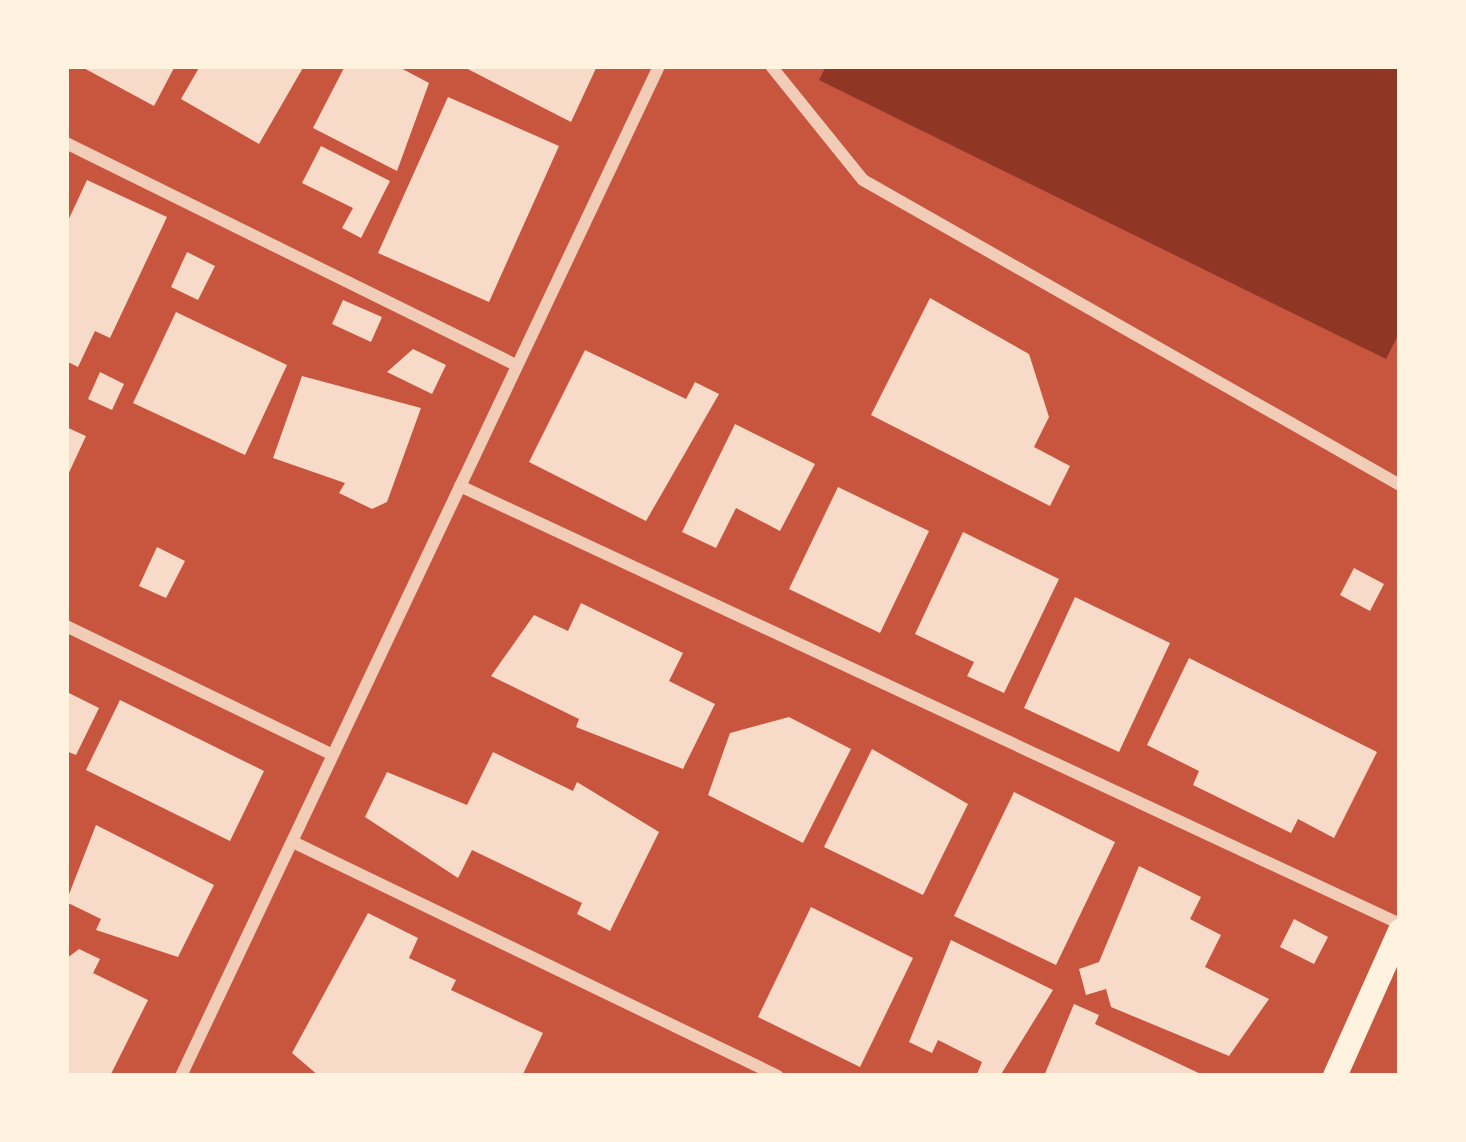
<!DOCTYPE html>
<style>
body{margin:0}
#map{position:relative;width:1466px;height:1142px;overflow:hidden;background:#c8553d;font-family:"Fira Sans",sans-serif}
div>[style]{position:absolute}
.water>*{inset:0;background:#8f3625}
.building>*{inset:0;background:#f7dbc8}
.minor>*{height:12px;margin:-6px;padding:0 6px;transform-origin:6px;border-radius:6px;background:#f1ccb7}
.secondary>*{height:24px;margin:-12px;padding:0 12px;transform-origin:12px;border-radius:12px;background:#fff3e0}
span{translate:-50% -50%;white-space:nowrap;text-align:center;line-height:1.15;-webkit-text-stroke:12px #fff3e0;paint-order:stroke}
.frame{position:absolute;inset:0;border:69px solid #fff3e0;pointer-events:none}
</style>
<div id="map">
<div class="water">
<div style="clip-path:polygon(826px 66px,1400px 66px,1400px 331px,1386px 359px,819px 80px)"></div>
</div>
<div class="building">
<div style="clip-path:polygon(80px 66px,175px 66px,154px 106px)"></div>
<div style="clip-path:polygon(200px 66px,304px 66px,259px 144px,181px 99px)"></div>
<div style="clip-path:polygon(345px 66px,397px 66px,429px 83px,397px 171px,313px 128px)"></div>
<div style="clip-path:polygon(462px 66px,597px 66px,571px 122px)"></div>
<div style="clip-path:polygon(448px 97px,559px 146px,489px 302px,378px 253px)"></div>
<div style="clip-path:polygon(321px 146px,390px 181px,361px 238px,342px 228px,353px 208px,302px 183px)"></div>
<div style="clip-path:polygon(87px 180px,167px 217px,110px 338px,95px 331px,78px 367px,66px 361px,66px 225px)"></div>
<div style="clip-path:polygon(187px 252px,215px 266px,198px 300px,171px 287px)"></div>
<div style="clip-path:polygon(930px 298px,1029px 354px,1049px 417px,1034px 447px,1070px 466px,1050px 506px,871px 415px)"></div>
<div style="clip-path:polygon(343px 300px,382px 317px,371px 342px,332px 324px)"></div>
<div style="clip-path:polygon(176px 312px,287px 365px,245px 455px,133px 403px)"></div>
<div style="clip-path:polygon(413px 349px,446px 365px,432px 394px,387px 372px)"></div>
<div style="clip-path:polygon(585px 350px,686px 399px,695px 382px,719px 394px,646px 521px,529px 462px)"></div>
<div style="clip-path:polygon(100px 372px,124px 384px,112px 410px,88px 399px)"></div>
<div style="clip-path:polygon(302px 376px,421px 408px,387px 502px,372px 509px,339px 493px,345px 483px,273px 458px)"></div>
<div style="clip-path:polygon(735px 424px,815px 464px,780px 531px,736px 508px,716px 548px,682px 532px)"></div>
<div style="clip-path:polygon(66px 427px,86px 436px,66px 479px)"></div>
<div style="clip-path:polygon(838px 487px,929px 531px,880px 633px,789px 589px)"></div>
<div style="clip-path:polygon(963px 532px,1059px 579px,1004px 693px,967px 676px,974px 662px,915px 634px)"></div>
<div style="clip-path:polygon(157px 547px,185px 561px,166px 598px,139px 586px)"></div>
<div style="clip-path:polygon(1354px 568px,1384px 584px,1370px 611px,1340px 595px)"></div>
<div style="clip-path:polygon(1075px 597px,1170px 643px,1119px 752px,1024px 708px)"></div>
<div style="clip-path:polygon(581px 603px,683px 653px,669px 681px,715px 704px,683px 769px,576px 727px,579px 719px,491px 676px,534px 615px,568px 631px)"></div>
<div style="clip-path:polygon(1189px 658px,1377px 752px,1334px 838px,1298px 819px,1291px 833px,1193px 785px,1199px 771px,1147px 745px)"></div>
<div style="clip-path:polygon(69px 693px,99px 708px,76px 755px,66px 751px)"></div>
<div style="clip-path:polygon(120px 700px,264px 771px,230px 841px,86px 770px)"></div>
<div style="clip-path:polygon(789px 717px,851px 749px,803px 843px,708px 795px,730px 733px)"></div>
<div style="clip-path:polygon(872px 749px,968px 804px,923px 895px,824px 847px)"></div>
<div style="clip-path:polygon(493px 752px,573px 791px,577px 782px,659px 832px,610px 931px,577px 914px,582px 903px,472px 850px,458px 878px,365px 817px,387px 772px,467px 805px)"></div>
<div style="clip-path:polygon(1014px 792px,1115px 842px,1056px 965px,954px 916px)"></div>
<div style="clip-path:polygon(96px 825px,214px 885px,178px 957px,96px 930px,101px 919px,66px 902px)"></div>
<div style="clip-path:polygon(1139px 866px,1201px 897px,1190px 919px,1221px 935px,1205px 967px,1269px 999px,1229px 1056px,1111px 1007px,1106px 989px,1086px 995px,1079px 969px,1099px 962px)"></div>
<div style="clip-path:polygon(811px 907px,913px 958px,860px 1067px,758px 1017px)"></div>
<div style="clip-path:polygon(368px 913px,418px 938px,409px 958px,456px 980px,451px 990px,543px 1033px,522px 1076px,319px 1076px,292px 1053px)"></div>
<div style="clip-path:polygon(1294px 919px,1328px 937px,1314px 964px,1280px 947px)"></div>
<div style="clip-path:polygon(951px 940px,1053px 990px,1000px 1076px,977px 1074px,982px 1062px,938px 1040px,932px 1053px,909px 1042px)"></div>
<div style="clip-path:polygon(79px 949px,100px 959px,93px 973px,148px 1000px,110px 1076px,66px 1076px,66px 959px)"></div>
<div style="clip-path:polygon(1074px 1004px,1099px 1015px,1095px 1024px,1205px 1076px,1044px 1076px)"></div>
</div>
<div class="minor">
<div style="left:771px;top:66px;width:146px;rotate:51.1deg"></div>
<div style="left:863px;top:180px;width:618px;rotate:29.6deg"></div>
<div style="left:66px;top:143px;width:502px;rotate:26.26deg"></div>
<div style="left:460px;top:486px;width:1037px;rotate:24.98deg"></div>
<div style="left:66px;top:626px;width:294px;rotate:25.8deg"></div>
<div style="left:293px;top:842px;width:538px;rotate:25.76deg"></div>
<div style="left:181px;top:1076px;width:1117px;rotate:-64.67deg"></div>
</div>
<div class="secondary">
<div style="left:1335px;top:1076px;width:159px;rotate:-65.9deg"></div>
</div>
<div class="frame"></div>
</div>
